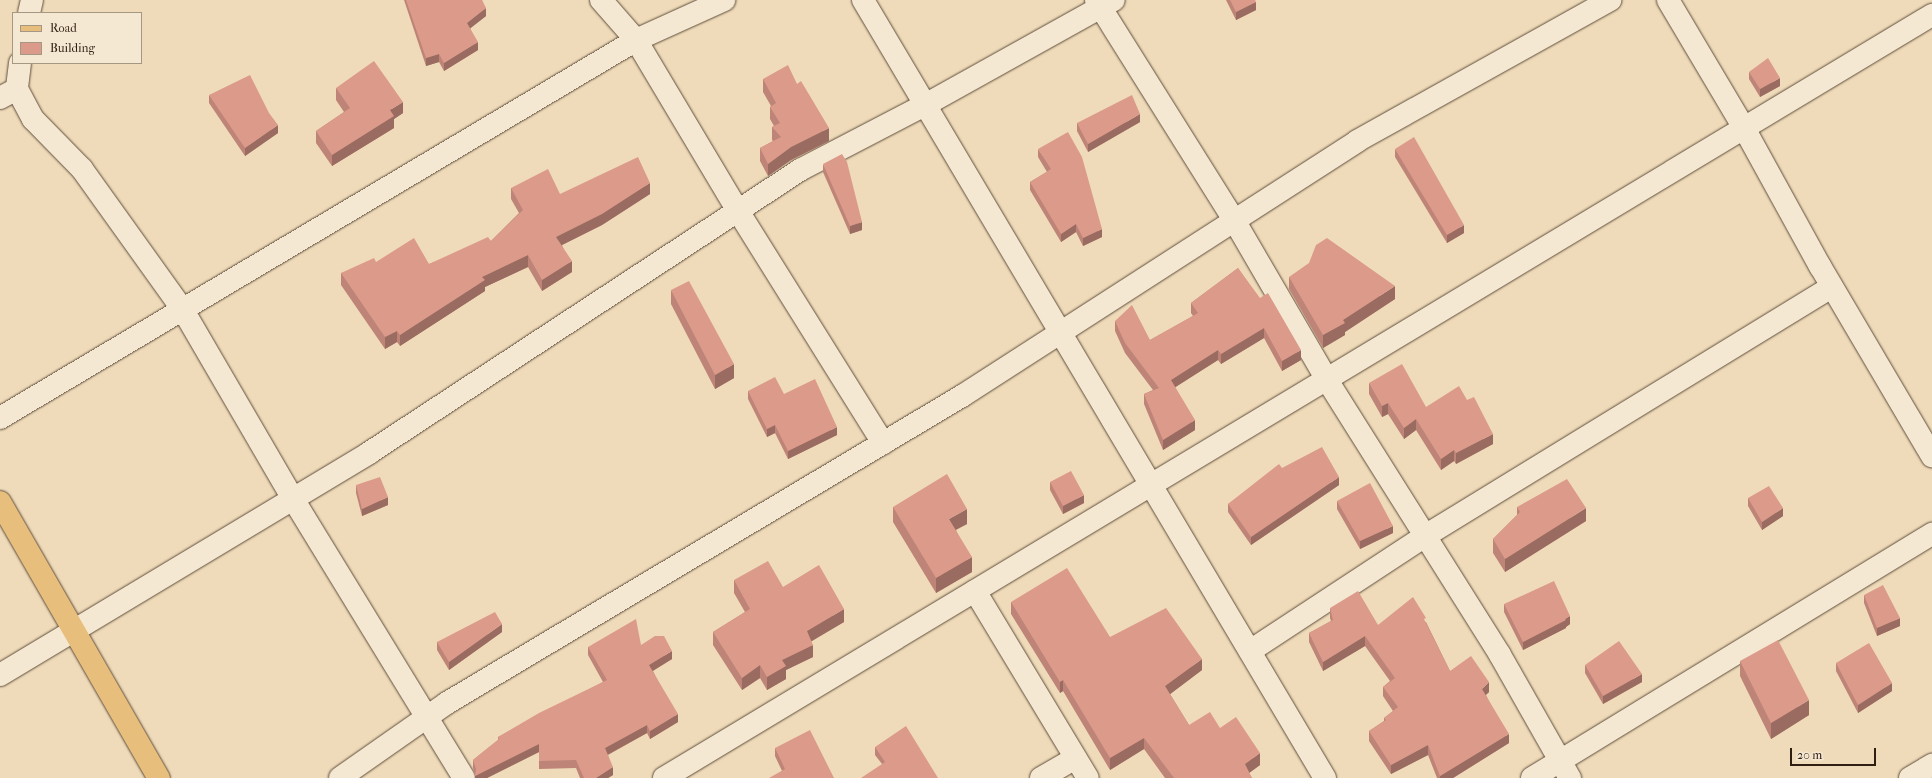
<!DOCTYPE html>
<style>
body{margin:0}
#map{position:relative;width:1932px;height:778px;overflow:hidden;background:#efdbb9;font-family:"IM FELL French Canon",serif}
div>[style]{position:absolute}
.roads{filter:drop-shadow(0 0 1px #5f4d3c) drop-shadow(0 0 1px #5f4d3c)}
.minor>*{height:22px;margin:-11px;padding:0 11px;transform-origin:11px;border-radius:11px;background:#f5e8d2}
.major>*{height:22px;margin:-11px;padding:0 11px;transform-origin:11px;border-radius:11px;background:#e8be7c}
.wall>*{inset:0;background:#bd8477}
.shaded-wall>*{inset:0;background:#9a6c61}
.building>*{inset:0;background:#dc9a8a}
span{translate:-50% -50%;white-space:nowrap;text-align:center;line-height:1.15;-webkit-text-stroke:3px #f5e8d2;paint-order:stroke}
.legend{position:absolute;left:12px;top:12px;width:130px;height:52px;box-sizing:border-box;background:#f5e8d2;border:1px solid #a69785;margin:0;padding:5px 7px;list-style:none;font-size:12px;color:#2f1e12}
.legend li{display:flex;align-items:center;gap:8px;height:20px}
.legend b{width:20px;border:1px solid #a69785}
.scale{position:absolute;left:1790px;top:748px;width:86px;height:18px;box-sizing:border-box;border:2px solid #2f1e12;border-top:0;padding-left:5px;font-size:12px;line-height:14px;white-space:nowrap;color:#2f1e12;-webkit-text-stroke:3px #f5e8d2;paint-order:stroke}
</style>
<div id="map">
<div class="roads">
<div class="minor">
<div style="left:601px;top:0;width:53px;rotate:48.8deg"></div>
<div style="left:636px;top:40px;width:199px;rotate:59.2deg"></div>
<div style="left:738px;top:211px;width:274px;rotate:58deg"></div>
<div style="left:863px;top:0;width:905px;rotate:59.3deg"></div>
<div style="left:1096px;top:0;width:260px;rotate:57.9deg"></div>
<div style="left:1234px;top:220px;width:185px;rotate:59.8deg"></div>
<div style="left:1327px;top:380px;width:325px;rotate:57.8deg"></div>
<div style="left:1500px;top:655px;width:142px;rotate:60.4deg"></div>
<div style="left:1668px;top:0;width:149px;rotate:59.3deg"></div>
<div style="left:1744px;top:128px;width:158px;rotate:61.2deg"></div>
<div style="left:1820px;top:266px;width:221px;rotate:59.5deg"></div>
<div style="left:29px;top:13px;width:13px;rotate:-77deg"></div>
<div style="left:20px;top:63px;width:26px;rotate:97deg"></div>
<div style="left:17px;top:89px;width:34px;rotate:62deg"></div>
<div style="left:33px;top:119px;width:70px;rotate:45.6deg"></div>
<div style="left:82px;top:169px;width:173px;rotate:54.4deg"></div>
<div style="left:183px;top:310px;width:219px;rotate:59.8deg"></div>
<div style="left:293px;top:499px;width:327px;rotate:58.5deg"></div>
<div style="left:0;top:98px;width:19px;rotate:-28deg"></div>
<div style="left:0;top:418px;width:740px;rotate:-30.72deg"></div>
<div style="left:636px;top:40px;width:97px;rotate:-24.4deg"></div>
<div style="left:975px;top:591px;width:218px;rotate:58.9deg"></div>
<div style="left:1250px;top:651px;width:209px;rotate:-33.3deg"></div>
<div style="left:1425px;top:536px;width:477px;rotate:-31.5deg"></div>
<div style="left:0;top:675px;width:431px;rotate:-31deg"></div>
<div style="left:369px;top:453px;width:516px;rotate:-33.29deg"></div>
<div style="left:800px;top:170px;width:141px;rotate:-27.5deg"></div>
<div style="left:925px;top:105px;width:216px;rotate:-29.1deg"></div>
<div style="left:340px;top:778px;width:131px;rotate:-35deg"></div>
<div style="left:447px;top:703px;width:600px;rotate:-30.8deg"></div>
<div style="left:962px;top:396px;width:470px;rotate:-32.8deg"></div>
<div style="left:1357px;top:141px;width:290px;rotate:-29.1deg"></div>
<div style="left:664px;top:778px;width:1480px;rotate:-31.04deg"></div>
<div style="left:1041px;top:778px;width:39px;rotate:-30deg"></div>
<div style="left:1532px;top:778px;width:469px;rotate:-31.4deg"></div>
<div style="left:1910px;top:778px;width:26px;rotate:-31deg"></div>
</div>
<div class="major">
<div style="left:0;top:502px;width:319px;rotate:60.1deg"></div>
</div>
</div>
<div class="wall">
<div style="clip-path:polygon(404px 0,482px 0,486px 16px,470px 28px,478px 50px,444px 71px,439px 62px,426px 66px)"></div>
<div style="clip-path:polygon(1226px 0,1255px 0,1256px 10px,1236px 20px)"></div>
<div style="clip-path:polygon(1749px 72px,1780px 86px,1760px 97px,1749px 79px)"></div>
<div style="clip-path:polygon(763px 79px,797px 84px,829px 141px,791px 160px,768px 176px,760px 161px,760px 148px,773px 141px,772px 140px,772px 127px,774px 126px,770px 119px,770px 107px,771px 106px,763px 92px)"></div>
<div style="clip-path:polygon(336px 88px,403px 113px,394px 119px,394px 128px,332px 166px,316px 143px,316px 131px,344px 112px,336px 100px)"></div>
<div style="clip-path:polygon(209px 95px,278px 133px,245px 156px,209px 103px)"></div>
<div style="clip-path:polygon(1140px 122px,1088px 152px,1077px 131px,1077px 123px)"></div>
<div style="clip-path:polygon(1038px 149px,1102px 237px,1083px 246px,1076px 232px,1061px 242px,1030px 190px,1030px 182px,1047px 172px,1038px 157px)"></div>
<div style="clip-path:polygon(1395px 149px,1464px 233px,1447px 243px,1395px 157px)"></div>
<div style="clip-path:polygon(823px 164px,862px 230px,850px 234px,823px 172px)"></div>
<div style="clip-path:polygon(511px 188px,560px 194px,650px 194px,602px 225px,562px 245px,572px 272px,542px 291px,528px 267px,485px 287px,485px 291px,400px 346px,397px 342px,385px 349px,341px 285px,341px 273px,429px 264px,491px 241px,519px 213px,511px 199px)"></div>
<div style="clip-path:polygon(1238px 268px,1301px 360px,1282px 371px,1264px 338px,1221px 364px,1218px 360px,1175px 387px,1195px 430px,1163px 450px,1144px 404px,1144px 394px,1153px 390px,1125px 353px,1115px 331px,1115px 321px,1150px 340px,1193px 316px,1191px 313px,1191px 303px)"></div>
<div style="clip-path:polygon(1289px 277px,1395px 299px,1345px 332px,1345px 335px,1323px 348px,1289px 289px)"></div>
<div style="clip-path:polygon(671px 290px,734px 378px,715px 389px,671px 304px)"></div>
<div style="clip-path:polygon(1369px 383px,1426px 407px,1493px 444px,1456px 464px,1454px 461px,1441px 470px,1416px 430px,1404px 439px,1388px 414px,1382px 417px,1369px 394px)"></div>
<div style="clip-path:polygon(748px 391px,784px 394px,837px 435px,788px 459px,775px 433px,767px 437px,748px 399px)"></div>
<div style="clip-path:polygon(1282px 468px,1339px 485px,1251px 545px,1228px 512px,1228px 504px)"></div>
<div style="clip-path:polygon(1050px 482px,1084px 503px,1063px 514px,1050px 490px)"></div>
<div style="clip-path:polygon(356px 485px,388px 505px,362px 516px,356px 493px)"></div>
<div style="clip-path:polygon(1748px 498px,1783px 516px,1762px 530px,1748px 506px)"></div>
<div style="clip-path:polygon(1337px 501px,1393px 533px,1360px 549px,1337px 509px)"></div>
<div style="clip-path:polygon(893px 507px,967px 524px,956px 530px,972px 572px,936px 593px,893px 522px)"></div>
<div style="clip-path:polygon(1517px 507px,1586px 521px,1505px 572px,1493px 553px,1493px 539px,1517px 515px)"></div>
<div style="clip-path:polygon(734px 580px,783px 587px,844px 622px,811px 641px,813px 657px,786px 670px,786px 679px,767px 690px,760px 678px,742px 690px,713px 645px,713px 632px,745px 612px,734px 593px)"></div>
<div style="clip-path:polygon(1864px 595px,1900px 626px,1877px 636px,1864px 603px)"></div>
<div style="clip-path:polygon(1011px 602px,1110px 637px,1202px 670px,1170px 694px,1189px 725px,1220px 728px,1260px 765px,1249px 773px,1252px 778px,1165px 778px,1144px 749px,1110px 770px,1063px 691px,1060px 693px,1011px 614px)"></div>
<div style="clip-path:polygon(1504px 604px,1570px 624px,1566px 627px,1566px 628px,1523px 650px,1504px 612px)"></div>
<div style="clip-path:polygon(1330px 608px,1378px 625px,1426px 622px,1450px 671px,1489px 692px,1486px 695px,1509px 743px,1453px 778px,1437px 778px,1428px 755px,1391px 774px,1369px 741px,1369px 731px,1384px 721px,1384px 718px,1393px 711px,1383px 696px,1383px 687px,1390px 681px,1365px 646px,1323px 671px,1309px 642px,1309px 633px,1331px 621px,1330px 618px)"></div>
<div style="clip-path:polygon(502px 632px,449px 670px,437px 650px,437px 642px)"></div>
<div style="clip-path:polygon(641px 645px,672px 659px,653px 671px,678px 722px,650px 739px,647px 733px,608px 755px,613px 775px,608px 778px,580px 778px,576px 768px,539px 769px,539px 752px,487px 778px,475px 778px,475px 775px,473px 768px,473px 760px,498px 740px,498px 737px,603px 682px,588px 655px,588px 647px)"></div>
<div style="clip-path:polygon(1740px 661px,1809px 715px,1771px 739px,1740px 676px)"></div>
<div style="clip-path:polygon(1836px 663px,1892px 691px,1858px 713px,1836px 671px)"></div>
<div style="clip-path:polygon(1585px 665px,1642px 682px,1603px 704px,1585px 673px)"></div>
<div style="clip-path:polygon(875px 747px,938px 778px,882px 764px,875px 755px)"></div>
<div style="clip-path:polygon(775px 748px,834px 778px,782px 771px,775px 756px)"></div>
</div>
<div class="shaded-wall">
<div style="clip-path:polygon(1256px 2px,1256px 10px,1236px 20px,1236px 12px)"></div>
<div style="clip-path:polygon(486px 8px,486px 16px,467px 31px,467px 23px)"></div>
<div style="clip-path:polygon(478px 42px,478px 50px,444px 71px,444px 63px)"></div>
<div style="clip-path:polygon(439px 54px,439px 62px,426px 66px,426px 58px)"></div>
<div style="clip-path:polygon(1780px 78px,1780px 86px,1760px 97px,1760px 89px)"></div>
<div style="clip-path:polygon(403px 102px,403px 113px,394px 119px,394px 128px,332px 166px,332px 155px,390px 110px)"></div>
<div style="clip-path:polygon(1140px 114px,1140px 122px,1088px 152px,1088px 144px)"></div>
<div style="clip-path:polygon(278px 125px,278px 133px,245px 156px,245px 148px)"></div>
<div style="clip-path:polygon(829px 128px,829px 141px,791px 160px,768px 176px,768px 164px,791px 147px)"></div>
<div style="clip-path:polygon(650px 183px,650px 194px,602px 225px,556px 248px,556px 237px)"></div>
<div style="clip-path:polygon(862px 222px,862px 230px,850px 234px,850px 226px)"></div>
<div style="clip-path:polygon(1076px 224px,1076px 232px,1061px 242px,1061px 234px)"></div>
<div style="clip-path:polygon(1464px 225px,1464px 233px,1447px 243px,1447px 235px)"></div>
<div style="clip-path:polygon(1102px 229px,1102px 237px,1083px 246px,1083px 238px)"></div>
<div style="clip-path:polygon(528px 255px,528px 267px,485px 287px,485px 291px,400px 346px,400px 335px,482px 277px)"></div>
<div style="clip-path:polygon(572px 261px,572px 272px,542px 291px,542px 280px)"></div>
<div style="clip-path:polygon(1395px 286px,1395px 299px,1345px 332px,1345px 335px,1323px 348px,1323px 335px,1343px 320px)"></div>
<div style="clip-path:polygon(1264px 328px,1264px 338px,1221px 364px,1221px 354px)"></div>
<div style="clip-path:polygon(397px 331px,397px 342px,385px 349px,385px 337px)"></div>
<div style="clip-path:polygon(1218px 350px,1218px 360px,1171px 390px,1171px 380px)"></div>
<div style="clip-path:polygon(1301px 350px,1301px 360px,1282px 371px,1282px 361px)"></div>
<div style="clip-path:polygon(734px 364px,734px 378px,715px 389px,715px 375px)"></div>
<div style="clip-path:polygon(1388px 403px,1388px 414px,1382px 417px,1382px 406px)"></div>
<div style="clip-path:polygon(1416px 419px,1416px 430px,1404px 439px,1404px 428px)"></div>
<div style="clip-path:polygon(1195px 420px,1195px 430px,1163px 450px,1163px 440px)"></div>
<div style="clip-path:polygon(775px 425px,775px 433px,767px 437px,767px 429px)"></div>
<div style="clip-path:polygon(837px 427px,837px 435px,788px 459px,788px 451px)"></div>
<div style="clip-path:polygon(1493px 434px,1493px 444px,1456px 464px,1456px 453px)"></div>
<div style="clip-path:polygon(1454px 450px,1454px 461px,1441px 470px,1441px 459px)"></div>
<div style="clip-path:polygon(1339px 477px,1339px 485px,1251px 545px,1251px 537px)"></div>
<div style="clip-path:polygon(1084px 495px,1084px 503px,1063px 514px,1063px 506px)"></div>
<div style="clip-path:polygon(388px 497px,388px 505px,362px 516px,362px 509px)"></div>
<div style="clip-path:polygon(1586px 508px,1586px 521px,1505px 572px,1505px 559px)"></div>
<div style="clip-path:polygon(1783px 508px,1783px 516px,1762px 530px,1762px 522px)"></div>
<div style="clip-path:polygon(967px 509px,967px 524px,949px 533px,949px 519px)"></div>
<div style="clip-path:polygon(1393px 526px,1393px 533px,1360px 549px,1360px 541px)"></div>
<div style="clip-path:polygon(972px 557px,972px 572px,936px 593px,936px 578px)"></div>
<div style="clip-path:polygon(844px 609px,844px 622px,807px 644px,807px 631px)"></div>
<div style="clip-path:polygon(1570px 616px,1570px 624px,1566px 627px,1566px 628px,1523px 650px,1523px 642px)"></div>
<div style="clip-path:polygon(1900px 618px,1900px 626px,1877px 636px,1877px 628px)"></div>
<div style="clip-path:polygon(502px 624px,502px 632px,449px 670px,449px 662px)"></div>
<div style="clip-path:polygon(1365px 636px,1365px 646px,1323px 671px,1323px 662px)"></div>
<div style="clip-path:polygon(813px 645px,813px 657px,786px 670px,786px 679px,767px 690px,767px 677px,782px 660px)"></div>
<div style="clip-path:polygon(672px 651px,672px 659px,649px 673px,649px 665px)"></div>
<div style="clip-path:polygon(1202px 659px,1202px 670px,1165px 698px,1165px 686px)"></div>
<div style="clip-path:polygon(760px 665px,760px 678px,742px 690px,742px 678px)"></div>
<div style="clip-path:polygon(1642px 674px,1642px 682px,1603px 704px,1603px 696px)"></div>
<div style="clip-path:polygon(1063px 680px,1063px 691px,1060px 693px,1060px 682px)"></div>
<div style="clip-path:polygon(1489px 682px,1489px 692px,1482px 698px,1482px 689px)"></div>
<div style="clip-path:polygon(1892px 683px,1892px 691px,1858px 713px,1858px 705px)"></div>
<div style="clip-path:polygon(1809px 700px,1809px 715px,1771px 739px,1771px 723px)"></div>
<div style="clip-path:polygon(678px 714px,678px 722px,650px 739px,650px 731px)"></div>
<div style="clip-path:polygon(647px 725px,647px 733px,605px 756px,605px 748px)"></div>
<div style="clip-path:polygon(1509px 734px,1509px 743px,1453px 778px,1440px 778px,1440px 776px)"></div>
<div style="clip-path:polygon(1144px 738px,1144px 749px,1110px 770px,1110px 758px)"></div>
<div style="clip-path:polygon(539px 744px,539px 752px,487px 778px,475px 778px,475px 776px)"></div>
<div style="clip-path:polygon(1428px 745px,1428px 755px,1391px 774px,1391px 765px)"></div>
<div style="clip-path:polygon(1260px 753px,1260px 765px,1245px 776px,1245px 764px)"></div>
<div style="clip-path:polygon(613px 767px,613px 775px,608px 778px,596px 778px)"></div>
</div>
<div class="building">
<div style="clip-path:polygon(406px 0,482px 0,486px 8px,467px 23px,478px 42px,444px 63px,439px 54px,426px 58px)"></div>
<div style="clip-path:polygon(1230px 0,1255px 0,1256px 2px,1236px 12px)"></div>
<div style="clip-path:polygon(1768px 58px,1780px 78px,1760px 89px,1749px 72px)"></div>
<div style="clip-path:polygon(374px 61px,403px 102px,390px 110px,394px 116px,332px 155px,316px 131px,350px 108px,336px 88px)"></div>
<div style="clip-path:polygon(788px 65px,797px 84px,801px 81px,829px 128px,791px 147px,768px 164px,760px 148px,781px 137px,772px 127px,780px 123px,770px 107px,776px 103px,763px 79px)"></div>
<div style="clip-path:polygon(250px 75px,269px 113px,278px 125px,245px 148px,209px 95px)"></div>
<div style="clip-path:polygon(1132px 95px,1140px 114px,1088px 144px,1077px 123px)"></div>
<div style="clip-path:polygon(1068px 132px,1082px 157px,1102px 229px,1083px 238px,1076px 224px,1061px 234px,1030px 182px,1051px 169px,1038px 149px)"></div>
<div style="clip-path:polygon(1414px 137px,1464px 225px,1447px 235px,1395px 149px)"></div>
<div style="clip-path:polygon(842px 154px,847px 162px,862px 222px,850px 226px,823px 164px)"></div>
<div style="clip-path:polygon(638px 157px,650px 183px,602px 214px,556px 237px,572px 261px,542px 280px,528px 255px,482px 277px,485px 280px,400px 335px,397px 331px,385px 337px,341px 273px,374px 258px,376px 262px,414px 238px,429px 264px,488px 237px,491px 241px,523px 210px,511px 188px,548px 169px,560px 194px)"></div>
<div style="clip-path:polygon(1327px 238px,1395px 286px,1343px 320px,1345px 323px,1323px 335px,1289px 277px,1309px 263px,1316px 245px)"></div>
<div style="clip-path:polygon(1238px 268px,1260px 298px,1268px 293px,1301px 350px,1282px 361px,1264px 328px,1221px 354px,1218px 350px,1171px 380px,1195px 420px,1163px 440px,1144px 394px,1159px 388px,1125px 343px,1115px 321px,1132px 305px,1150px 340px,1198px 313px,1191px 303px)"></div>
<div style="clip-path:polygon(689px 281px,734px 364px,715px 375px,671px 290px)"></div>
<div style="clip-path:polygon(1402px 364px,1426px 407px,1459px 386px,1467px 400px,1474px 397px,1493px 434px,1456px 453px,1454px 450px,1441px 459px,1416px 419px,1404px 428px,1388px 403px,1382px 406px,1369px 383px)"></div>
<div style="clip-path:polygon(775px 377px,784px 394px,815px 379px,837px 427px,788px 451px,775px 425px,767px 429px,748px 391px)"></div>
<div style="clip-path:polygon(1322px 447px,1339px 477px,1251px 537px,1228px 504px,1279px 464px,1282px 468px)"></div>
<div style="clip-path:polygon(1071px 471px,1084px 495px,1063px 506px,1050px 482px)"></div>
<div style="clip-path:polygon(947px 474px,967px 509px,949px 519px,972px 557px,936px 578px,893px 507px)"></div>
<div style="clip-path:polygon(380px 477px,388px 497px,362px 509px,356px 485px)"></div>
<div style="clip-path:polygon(1567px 479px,1586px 508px,1505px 559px,1493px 539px,1520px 512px,1517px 507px)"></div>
<div style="clip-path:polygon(1370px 483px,1393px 526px,1360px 541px,1337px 501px)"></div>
<div style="clip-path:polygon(1769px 486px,1783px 508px,1762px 522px,1748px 498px)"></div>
<div style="clip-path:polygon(768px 561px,783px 587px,819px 565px,844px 609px,807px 631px,813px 645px,782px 660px,786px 666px,767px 677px,760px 665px,742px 678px,713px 632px,750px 609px,734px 580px)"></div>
<div style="clip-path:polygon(1067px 568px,1110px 637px,1166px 608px,1202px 659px,1165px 686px,1189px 725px,1210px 712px,1220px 728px,1236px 717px,1260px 753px,1245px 764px,1252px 778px,1174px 778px,1144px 738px,1110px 758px,1063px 680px,1060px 682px,1011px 602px)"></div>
<div style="clip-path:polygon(1554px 581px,1570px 616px,1565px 619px,1566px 620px,1523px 642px,1504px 604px)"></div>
<div style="clip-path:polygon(1883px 585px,1900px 618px,1877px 628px,1864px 595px)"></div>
<div style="clip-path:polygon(1358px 591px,1378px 625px,1413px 597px,1426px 618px,1424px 619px,1450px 671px,1471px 656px,1489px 682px,1482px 689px,1509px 734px,1440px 776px,1428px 745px,1391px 765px,1369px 731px,1386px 720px,1384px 718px,1398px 707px,1383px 687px,1395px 678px,1365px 636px,1323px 662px,1309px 633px,1333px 620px,1330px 608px)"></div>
<div style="clip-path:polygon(495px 612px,502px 624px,449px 662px,437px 642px)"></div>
<div style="clip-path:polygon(636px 619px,641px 645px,655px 636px,664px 636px,672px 651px,649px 665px,678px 714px,650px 731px,647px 725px,605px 748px,613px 767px,596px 778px,584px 778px,576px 760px,539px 761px,539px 744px,475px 776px,476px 769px,473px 760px,499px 739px,498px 737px,539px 713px,607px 680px,588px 647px)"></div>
<div style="clip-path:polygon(1778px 640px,1809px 700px,1771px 723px,1740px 661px)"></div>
<div style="clip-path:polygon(1619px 641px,1642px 674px,1603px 696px,1585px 665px)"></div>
<div style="clip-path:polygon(1869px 643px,1892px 683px,1858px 705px,1836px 663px)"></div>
<div style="clip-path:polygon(906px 726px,938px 778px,861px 778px,885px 762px,875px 747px)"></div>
<div style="clip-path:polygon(810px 730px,834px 778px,769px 778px,785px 769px,775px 748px)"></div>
</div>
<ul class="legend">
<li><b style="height:5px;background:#e8be7c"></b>Road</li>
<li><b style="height:11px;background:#dc9a8a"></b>Building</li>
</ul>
<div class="scale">20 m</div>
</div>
